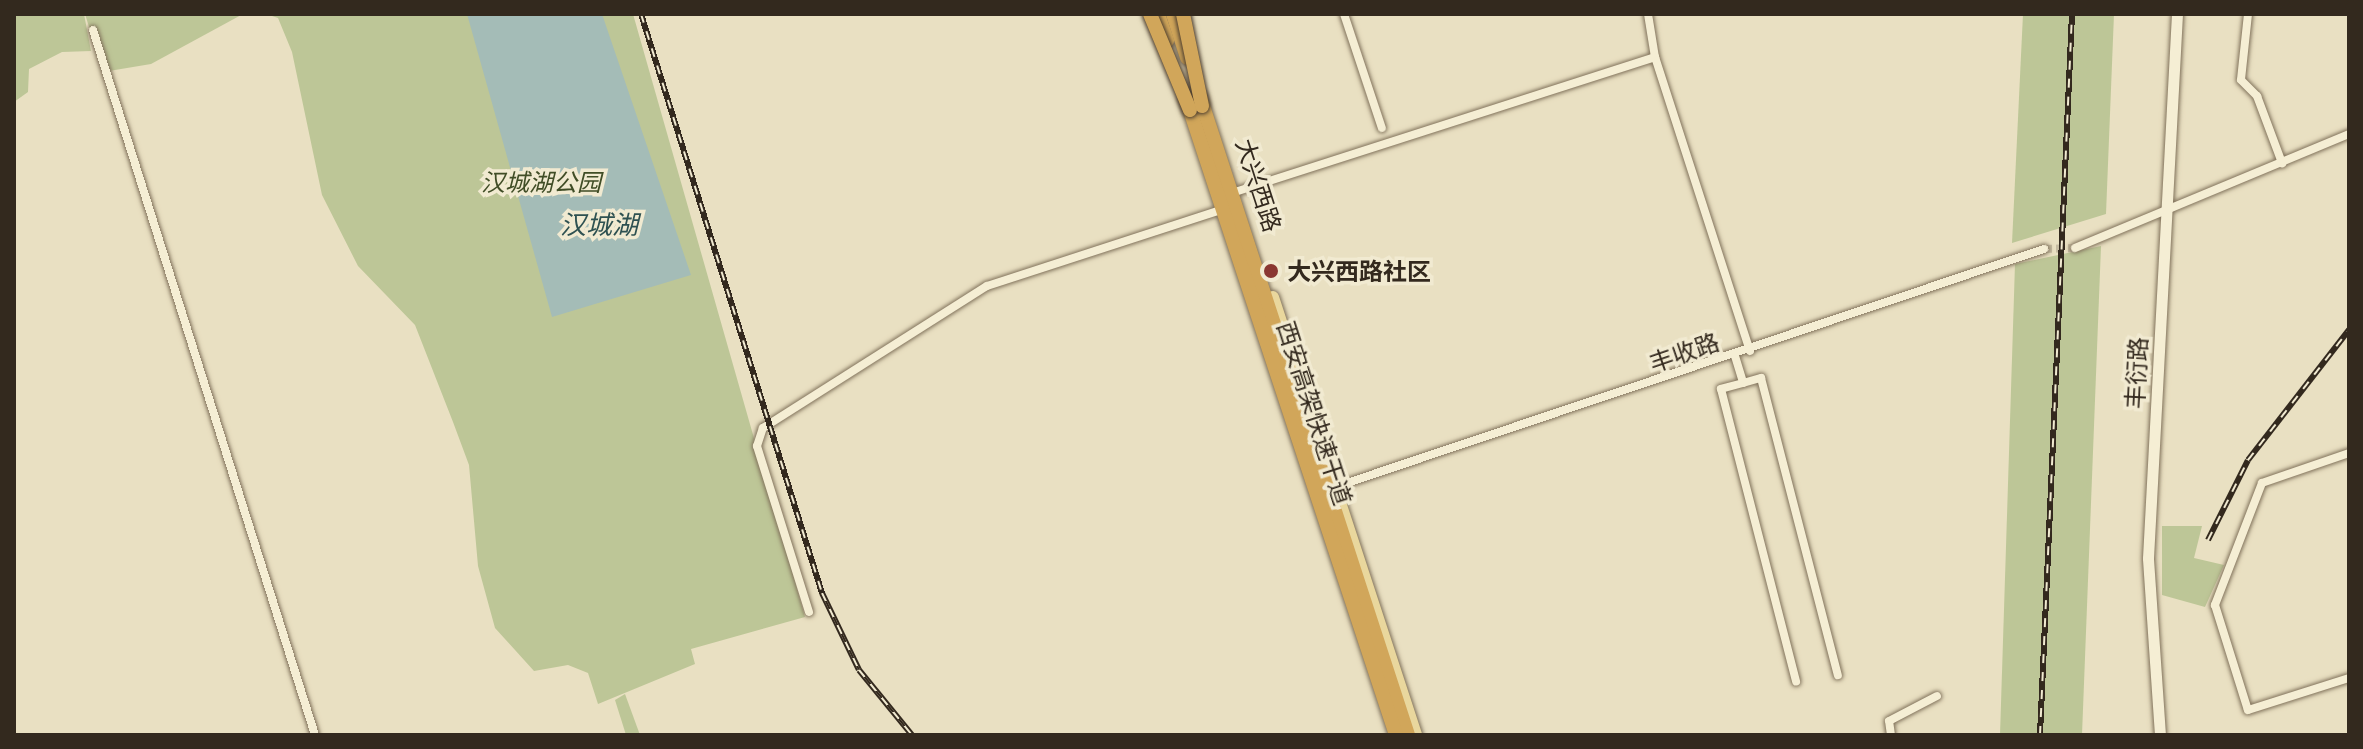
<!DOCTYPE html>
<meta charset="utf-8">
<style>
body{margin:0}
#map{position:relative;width:2363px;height:749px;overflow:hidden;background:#e9e0c2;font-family:"Playfair Display","Noto Sans SC",serif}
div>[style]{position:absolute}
.green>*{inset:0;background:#bdc697}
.water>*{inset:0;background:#a4bcb7}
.street-tunnel>*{height:8px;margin-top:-4px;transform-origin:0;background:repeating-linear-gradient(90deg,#c5bba1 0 8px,transparent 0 12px)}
.roads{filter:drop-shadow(0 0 2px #81725b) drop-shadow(0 0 2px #81725b)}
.street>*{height:8px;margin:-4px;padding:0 4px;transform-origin:4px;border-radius:4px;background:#f5eed4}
.secondary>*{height:11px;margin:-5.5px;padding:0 5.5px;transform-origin:5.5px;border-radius:5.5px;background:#f5eed4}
.primary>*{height:12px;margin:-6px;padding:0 6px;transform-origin:6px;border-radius:6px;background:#e9d79d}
.highway>*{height:14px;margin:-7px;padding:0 7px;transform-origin:7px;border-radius:7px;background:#d1a65a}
.rail>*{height:6px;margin-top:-3px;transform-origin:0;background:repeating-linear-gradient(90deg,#f1ead1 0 9px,#33291e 0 18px);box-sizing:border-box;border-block:2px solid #33291e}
.bridges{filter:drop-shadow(0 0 2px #4f402f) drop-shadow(0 0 2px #4f402f)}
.highway-bridge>*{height:14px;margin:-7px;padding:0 7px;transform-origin:7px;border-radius:7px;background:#d1a65a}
.dots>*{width:22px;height:22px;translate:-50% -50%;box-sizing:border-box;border:4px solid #f1ead1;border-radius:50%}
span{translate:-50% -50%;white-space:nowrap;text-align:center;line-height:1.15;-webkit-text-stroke:7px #f1ead1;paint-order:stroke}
.park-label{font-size:24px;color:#404d26;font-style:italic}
.street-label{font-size:24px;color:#33291e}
.poi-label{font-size:24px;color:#33291e;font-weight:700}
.left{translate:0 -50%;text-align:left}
.water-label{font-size:26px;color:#2e5151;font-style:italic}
.frame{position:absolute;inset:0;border:16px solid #33291e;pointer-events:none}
</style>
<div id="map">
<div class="green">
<div style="clip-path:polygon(14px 14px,84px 14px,91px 51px,62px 52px,29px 69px,28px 92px,14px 102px)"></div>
<div style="clip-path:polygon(85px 14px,243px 14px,151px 64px,103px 72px)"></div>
<div style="clip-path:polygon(266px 14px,633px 14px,805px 617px,691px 649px,695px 664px,598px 704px,588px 673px,568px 665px,534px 671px,495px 628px,478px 566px,469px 465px,453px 422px,415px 325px,358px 266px,322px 195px,292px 52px,278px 18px)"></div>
<div style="clip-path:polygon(2023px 14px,2114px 14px,2106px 214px,2012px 243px)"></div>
<div style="clip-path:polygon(2101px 246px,2082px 735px,2000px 735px,2015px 264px)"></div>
<div style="clip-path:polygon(2162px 526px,2202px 526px,2194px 558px,2224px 565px,2205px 607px,2162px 595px)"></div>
<div style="clip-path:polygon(625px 694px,640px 735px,626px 735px,615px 700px)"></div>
</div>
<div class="water">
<div style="clip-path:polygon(467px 14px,602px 14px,691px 275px,552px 317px)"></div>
</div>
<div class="street-tunnel">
<div style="left:2044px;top:249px;width:31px;rotate:-2deg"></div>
</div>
<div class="roads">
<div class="street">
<div style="left:1344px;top:14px;width:120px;rotate:71.6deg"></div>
<div style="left:1648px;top:14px;width:44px;rotate:80.8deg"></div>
<div style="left:2248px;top:14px;width:66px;rotate:96.1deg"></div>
<div style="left:2241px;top:80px;width:23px;rotate:45deg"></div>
<div style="left:2257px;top:96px;width:72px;rotate:69.5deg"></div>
<div style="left:93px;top:30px;width:739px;rotate:72.52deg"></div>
<div style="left:1238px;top:191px;width:438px;rotate:-17.8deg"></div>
<div style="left:1655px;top:57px;width:309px;rotate:72.1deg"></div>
<div style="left:2075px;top:248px;width:297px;rotate:-22.6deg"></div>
<div style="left:1735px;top:356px;width:28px;rotate:73deg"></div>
<div style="left:1743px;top:383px;width:19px;rotate:-16deg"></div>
<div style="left:1761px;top:378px;width:307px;rotate:75.5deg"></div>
<div style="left:1743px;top:383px;width:23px;rotate:165deg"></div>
<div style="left:1721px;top:389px;width:302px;rotate:75.6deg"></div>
<div style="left:2349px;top:453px;width:92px;rotate:161deg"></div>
<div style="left:2262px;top:483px;width:131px;rotate:111.1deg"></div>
<div style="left:2215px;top:605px;width:110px;rotate:72.6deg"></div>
<div style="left:2248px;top:710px;width:106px;rotate:-17.6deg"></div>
<div style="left:1335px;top:487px;width:748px;rotate:-18.56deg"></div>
<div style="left:809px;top:612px;width:174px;rotate:-107.4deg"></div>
<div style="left:757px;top:446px;width:19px;rotate:-72deg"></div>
<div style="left:763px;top:428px;width:265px;rotate:-32.4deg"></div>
<div style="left:987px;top:286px;width:243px;rotate:-18deg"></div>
<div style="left:1891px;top:735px;width:14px;rotate:-98deg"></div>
<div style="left:1889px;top:721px;width:54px;rotate:-27.5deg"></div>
</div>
<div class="secondary">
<div style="left:2160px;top:735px;width:177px;rotate:-93.9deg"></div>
<div style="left:2148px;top:558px;width:545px;rotate:-86.95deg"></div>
</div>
<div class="primary">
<div style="left:1273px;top:297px;width:461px;rotate:71.9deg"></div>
</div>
<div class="highway">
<div style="left:1158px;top:14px;width:28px;rotate:71deg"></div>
<div style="left:1173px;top:14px;width:46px;rotate:72.3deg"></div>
<div style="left:1200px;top:97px;width:671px;rotate:71.94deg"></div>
<div style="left:1186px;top:98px;width:671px;rotate:71.75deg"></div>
</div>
</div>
<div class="rail">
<div style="left:641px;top:14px;width:607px;rotate:72.64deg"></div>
<div style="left:822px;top:593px;width:85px;rotate:64.3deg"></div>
<div style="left:859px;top:670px;width:84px;rotate:50.8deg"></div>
<div style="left:2208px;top:540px;width:89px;rotate:-63.4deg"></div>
<div style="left:2248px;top:460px;width:165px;rotate:-52.2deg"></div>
<div style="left:2040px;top:735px;width:722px;rotate:-87.46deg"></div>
</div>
<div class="bridges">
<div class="highway-bridge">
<div style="left:1150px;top:14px;width:104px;rotate:67.4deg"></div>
<div style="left:1183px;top:14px;width:94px;rotate:78.3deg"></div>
</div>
</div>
<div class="dots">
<div style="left:1271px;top:271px;background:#8a3731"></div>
</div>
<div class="park-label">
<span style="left:541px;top:182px">汉城湖公园</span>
</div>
<div class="street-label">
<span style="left:1259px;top:185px;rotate:72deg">大兴西路</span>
<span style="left:1684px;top:352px;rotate:-19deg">丰收路</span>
<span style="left:2136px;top:373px;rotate:-87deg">丰衍路</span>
<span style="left:1315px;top:413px;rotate:72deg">西安高架快速干道</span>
</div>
<div class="poi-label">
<span class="left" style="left:1287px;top:271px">大兴西路社区</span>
</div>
<div class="water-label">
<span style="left:599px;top:224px">汉城湖</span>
</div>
<div class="frame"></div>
</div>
